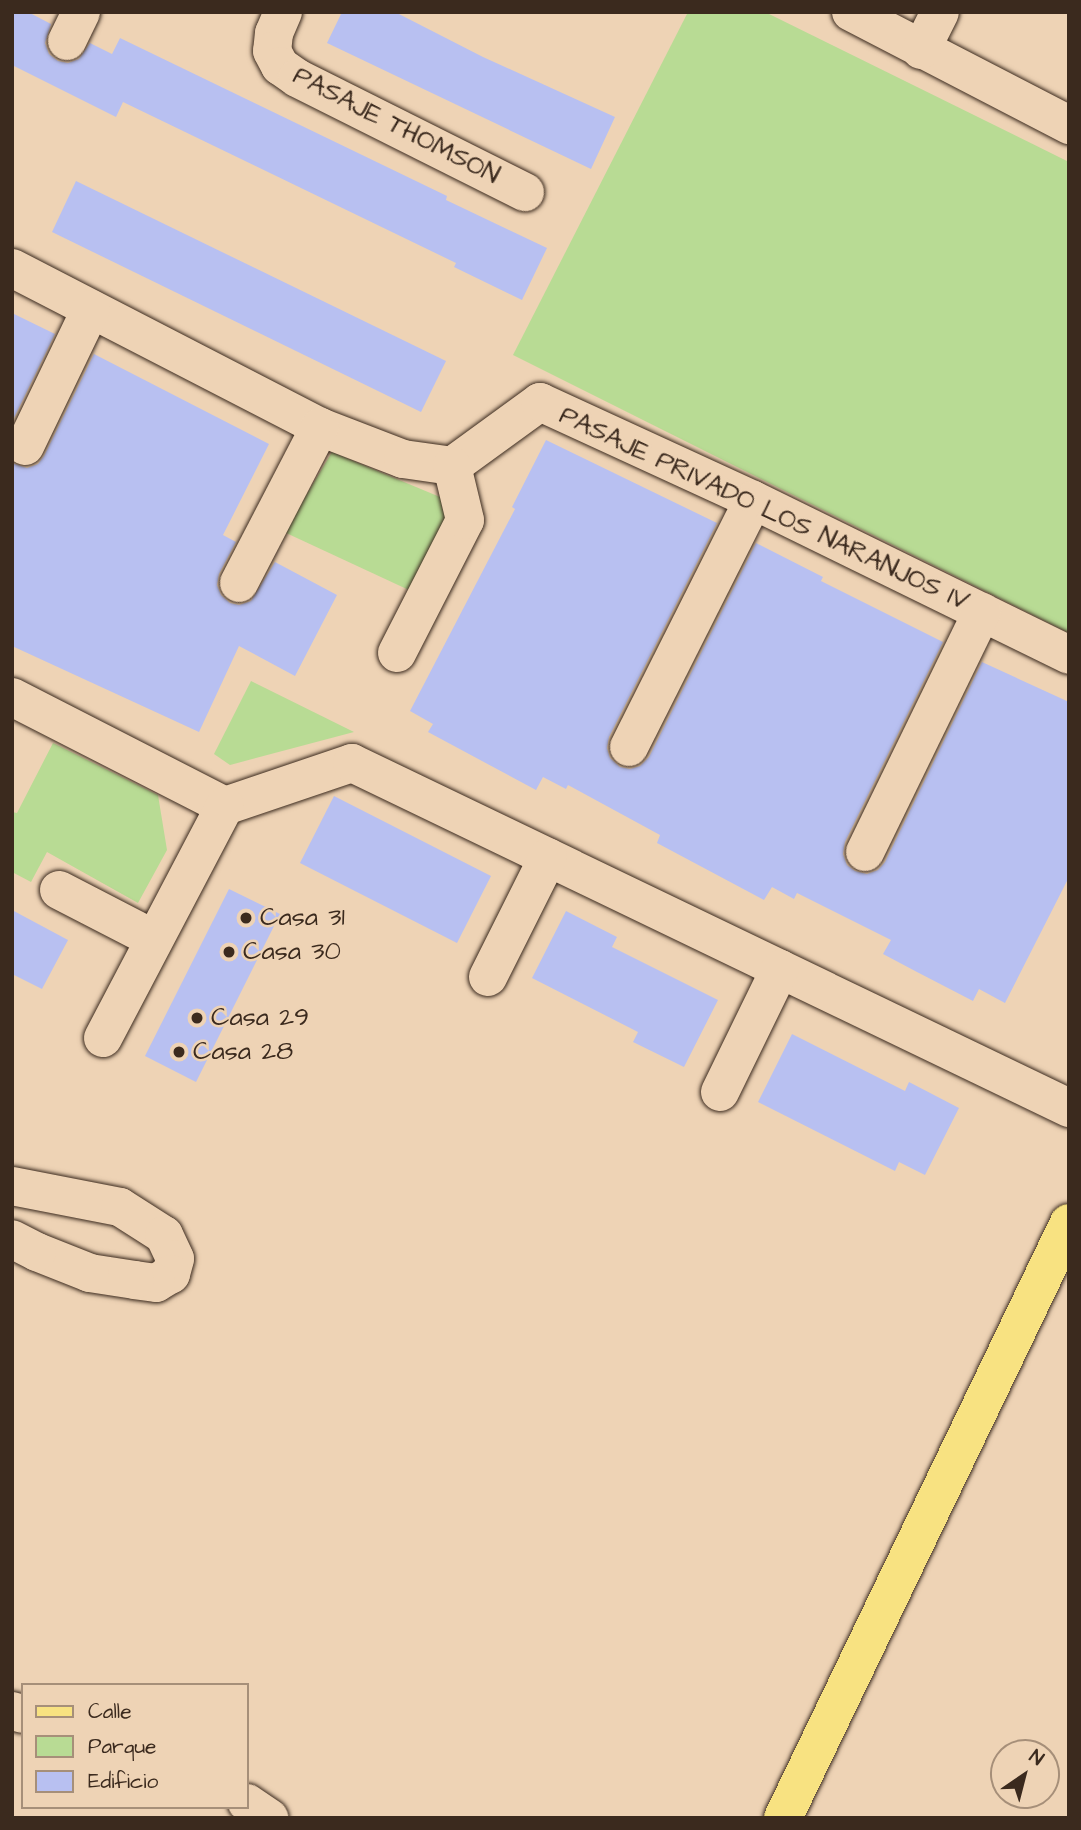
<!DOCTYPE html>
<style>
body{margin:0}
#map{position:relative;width:1081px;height:1830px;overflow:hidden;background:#eed3b5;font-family:"Architects Daughter",sans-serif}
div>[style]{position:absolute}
.green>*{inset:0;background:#b8db94}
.building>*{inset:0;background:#b8c0f1}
.roads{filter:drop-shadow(0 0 2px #3b2a1e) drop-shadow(0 0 2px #3b2a1e)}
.minor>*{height:38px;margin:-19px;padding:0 19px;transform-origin:19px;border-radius:19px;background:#eed3b5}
.major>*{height:38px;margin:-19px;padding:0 19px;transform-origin:19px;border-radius:19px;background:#f8e281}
.dots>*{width:19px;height:19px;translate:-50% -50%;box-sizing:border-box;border:4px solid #eed3b5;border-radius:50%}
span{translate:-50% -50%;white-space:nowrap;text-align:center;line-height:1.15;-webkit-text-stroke:5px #eed3b5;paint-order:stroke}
.street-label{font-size:26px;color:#3b2a1e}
.poi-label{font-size:26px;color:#3b2a1e}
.left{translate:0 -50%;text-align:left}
.frame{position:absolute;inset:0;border:14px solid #3b2a1e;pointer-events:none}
.legend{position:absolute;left:21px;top:1683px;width:228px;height:126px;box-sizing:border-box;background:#eed3b5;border:2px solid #a68f79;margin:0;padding:9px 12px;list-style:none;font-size:21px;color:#3b2a1e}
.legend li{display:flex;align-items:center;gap:14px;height:35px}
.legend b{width:35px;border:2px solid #a68f79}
.north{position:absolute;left:990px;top:1739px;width:70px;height:70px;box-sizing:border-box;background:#eed3b5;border:2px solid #a68f79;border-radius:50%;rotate:35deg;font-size:19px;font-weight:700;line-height:28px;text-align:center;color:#3b2a1e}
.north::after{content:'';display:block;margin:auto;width:24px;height:32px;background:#3b2a1e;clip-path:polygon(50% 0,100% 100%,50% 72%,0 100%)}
</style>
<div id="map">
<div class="green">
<div style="clip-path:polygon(688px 12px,765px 12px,1069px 162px,1069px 633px,513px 355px)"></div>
<div style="clip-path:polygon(332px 452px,440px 497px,447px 526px,411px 591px,284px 532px)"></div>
<div style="clip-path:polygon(251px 681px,354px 732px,230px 765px,214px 754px)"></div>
<div style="clip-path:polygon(53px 743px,158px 795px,167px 850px,138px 903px,47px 852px,31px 882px,12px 872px,12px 812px,17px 813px)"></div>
</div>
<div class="building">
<div style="clip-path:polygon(12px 12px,28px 12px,51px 24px,45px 43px,49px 54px,58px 61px,68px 63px,79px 59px,90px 43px,112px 54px,120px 38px,447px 196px,446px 200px,547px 248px,522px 300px,454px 267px,456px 263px,123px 102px,116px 117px,12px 65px)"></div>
<div style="clip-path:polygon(342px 12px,395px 12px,483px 57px,615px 117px,591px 169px,327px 43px)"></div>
<div style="clip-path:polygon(76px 181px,446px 361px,421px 412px,52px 232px)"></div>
<div style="clip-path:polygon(12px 313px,55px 334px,12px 422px)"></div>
<div style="clip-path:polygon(94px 354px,269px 444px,223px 535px,236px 542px,219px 574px,217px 585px,221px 595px,230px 603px,239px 605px,251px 601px,275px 562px,337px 595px,295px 676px,239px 646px,199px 732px,12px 646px,12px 463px,27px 468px,38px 464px,44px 456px)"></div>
<div style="clip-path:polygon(546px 440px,717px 523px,609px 737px,607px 748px,610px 758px,620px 767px,630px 769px,640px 766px,649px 757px,756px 543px,823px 577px,821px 581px,943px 642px,845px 842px,843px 854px,847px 865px,855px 871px,867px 874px,878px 870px,885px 862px,982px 662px,1069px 702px,1069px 877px,1005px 1003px,979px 989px,973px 1001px,917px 972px,883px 954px,891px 940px,797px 893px,794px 899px,772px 887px,764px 900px,657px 843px,660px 835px,568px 785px,566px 789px,543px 777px,536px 790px,428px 732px,433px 724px,410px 711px,515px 509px,512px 507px)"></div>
<div style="clip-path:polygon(334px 796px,491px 876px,457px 943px,300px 863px)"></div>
<div style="clip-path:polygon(229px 889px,280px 914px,196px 1082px,145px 1056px)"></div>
<div style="clip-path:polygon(12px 910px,68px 940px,42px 989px,12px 974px)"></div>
<div style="clip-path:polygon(566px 911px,617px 937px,612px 947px,718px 1000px,684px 1067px,633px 1042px,638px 1032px,532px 978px)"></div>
<div style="clip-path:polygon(792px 1034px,905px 1091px,909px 1082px,959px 1108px,925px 1175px,899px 1162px,895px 1171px,758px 1102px)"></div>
</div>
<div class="roads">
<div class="minor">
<div style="left:283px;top:12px;width:23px;rotate:113deg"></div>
<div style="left:274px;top:33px;width:18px;rotate:96deg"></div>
<div style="left:272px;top:51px;width:17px;rotate:62deg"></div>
<div style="left:280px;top:66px;width:21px;rotate:35deg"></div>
<div style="left:297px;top:78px;width:255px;rotate:26.6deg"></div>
<div style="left:851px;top:12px;width:246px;rotate:27.4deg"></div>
<div style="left:67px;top:41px;width:32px;rotate:-64deg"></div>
<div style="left:921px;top:50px;width:42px;rotate:-63.4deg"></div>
<div style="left:12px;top:268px;width:347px;rotate:27.3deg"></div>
<div style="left:320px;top:427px;width:89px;rotate:21.1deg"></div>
<div style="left:403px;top:459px;width:49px;rotate:8.1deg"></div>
<div style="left:452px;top:466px;width:109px;rotate:-36deg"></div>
<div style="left:540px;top:402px;width:234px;rotate:24.7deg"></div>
<div style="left:753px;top:500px;width:352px;rotate:26.1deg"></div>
<div style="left:25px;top:446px;width:152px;rotate:-64.3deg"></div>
<div style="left:239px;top:583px;width:176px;rotate:-62.6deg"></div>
<div style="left:397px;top:653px;width:149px;rotate:-62.9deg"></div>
<div style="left:465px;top:520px;width:56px;rotate:-103.5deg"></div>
<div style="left:12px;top:697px;width:239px;rotate:27.1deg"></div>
<div style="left:225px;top:806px;width:134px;rotate:-18.7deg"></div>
<div style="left:352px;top:763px;width:796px;rotate:25.7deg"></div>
<div style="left:629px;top:747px;width:276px;rotate:-63.3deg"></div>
<div style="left:865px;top:852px;width:267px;rotate:-64deg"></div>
<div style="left:59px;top:890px;width:107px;rotate:27.3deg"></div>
<div style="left:488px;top:977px;width:134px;rotate:-63.4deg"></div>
<div style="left:103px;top:1038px;width:262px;rotate:-62.3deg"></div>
<div style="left:720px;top:1092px;width:137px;rotate:-64deg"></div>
<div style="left:12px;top:1186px;width:110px;rotate:11deg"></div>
<div style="left:120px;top:1207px;width:52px;rotate:32.5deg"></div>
<div style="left:164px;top:1235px;width:26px;rotate:65deg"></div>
<div style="left:175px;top:1259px;width:16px;rotate:105deg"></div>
<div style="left:171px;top:1274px;width:17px;rotate:149deg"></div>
<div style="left:156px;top:1283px;width:21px;rotate:-172deg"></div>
<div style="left:135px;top:1280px;width:46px;rotate:-171.2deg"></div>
<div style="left:90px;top:1273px;width:57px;rotate:-158.4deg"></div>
<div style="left:37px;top:1252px;width:28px;rotate:-153deg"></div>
<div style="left:12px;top:1711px;width:11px;rotate:15deg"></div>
<div style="left:247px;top:1803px;width:27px;rotate:34deg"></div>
</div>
<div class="major">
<div style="left:783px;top:1818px;width:660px;rotate:-64.33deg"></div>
</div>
</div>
<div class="dots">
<div style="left:246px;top:918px;background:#3b2a1e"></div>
<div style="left:229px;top:952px;background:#3b2a1e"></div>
<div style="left:197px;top:1018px;background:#3b2a1e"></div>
<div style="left:179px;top:1052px;background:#3b2a1e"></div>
</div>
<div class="street-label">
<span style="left:396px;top:126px;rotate:27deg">PASAJE THOMSON</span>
<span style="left:764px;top:509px;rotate:25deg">PASAJE PRIVADO LOS NARANJOS IV</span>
</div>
<div class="poi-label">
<span class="left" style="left:260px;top:918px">Casa 31</span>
<span class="left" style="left:243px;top:952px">Casa 30</span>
<span class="left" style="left:211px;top:1018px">Casa 29</span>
<span class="left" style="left:193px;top:1052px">Casa 28</span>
</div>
<div class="frame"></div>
<ul class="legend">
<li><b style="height:9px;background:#f8e281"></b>Calle</li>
<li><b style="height:19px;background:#b8db94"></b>Parque</li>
<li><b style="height:19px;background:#b8c0f1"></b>Edificio</li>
</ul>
<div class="north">N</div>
</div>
